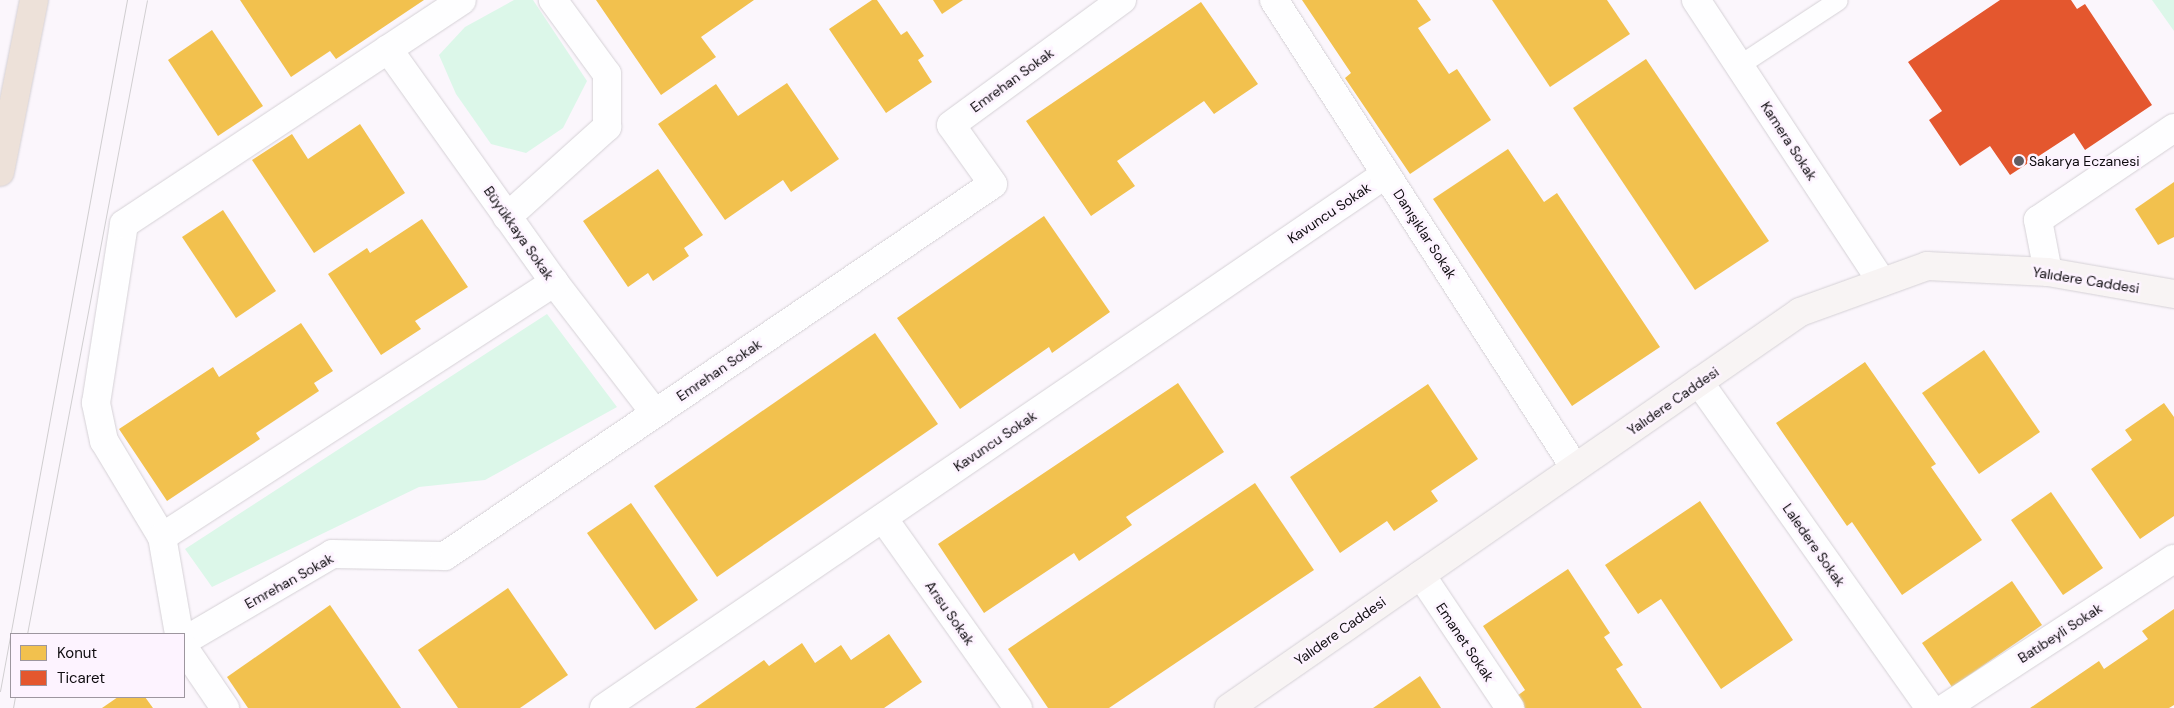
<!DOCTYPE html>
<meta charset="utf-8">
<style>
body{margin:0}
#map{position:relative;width:2174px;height:708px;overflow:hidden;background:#fbf6fc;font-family:"DM Sans",sans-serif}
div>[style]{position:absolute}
.green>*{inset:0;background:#dcf7e9}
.homes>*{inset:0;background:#f2c14e}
.shops>*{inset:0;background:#e4572e}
.roads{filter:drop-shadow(0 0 1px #d5d1d6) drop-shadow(0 0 1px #d5d1d6)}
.lane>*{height:19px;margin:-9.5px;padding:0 9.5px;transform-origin:9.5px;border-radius:9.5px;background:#fefeff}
.street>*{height:28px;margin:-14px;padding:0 14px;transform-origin:14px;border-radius:14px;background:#fefeff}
.secondary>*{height:28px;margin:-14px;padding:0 14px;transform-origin:14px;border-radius:14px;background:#f8f4f4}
.highway>*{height:28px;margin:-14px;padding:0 14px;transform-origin:14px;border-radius:14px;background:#ede1d9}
.tram>*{height:1px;margin:-0.5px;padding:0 0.5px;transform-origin:0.5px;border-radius:0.5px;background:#d0ced0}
.dots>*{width:14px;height:14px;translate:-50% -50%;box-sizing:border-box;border:2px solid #fdf3ff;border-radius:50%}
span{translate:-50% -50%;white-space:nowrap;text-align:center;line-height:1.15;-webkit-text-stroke:5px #fdf3ff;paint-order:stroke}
.street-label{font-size:14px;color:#0e0b0f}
.poi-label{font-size:14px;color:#0e0b0f}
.left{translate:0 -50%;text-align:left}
.legend{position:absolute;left:10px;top:633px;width:175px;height:65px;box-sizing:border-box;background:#fdf3ff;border:1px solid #9d969f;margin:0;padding:6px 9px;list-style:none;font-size:15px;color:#0e0b0f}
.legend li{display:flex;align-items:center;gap:10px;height:25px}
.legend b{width:25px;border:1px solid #9d969f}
</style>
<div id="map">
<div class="green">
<div style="clip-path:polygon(514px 0,533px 0,587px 81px,563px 128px,526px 153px,491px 144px,456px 94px,439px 55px,465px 27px)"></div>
<div style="clip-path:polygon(2152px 0,2174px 0,2174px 31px)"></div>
<div style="clip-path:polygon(547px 314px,617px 407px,485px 480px,419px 487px,212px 587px,185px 549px)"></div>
</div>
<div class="homes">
<div style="clip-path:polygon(240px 0,424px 0,336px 59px,330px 51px,291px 77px)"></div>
<div style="clip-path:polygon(596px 0,754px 0,701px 37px,716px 57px,661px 95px)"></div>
<div style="clip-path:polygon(872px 0,877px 0,901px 35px,907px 31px,924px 56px,918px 60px,932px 82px,886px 113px,829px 29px)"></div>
<div style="clip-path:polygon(933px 0,963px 0,942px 14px)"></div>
<div style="clip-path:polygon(1302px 0,1417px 0,1431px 20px,1418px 28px,1449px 74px,1457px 69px,1491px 120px,1410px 174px,1345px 78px,1351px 73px)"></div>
<div style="clip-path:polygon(1492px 0,1607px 0,1630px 34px,1550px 87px)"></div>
<div style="clip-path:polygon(1201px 2px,1258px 84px,1214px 114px,1204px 101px,1117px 161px,1135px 186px,1091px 216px,1026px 121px)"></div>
<div style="clip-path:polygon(212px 30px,263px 106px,218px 136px,168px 60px)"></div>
<div style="clip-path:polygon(1646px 59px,1769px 241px,1695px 290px,1573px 108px)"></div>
<div style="clip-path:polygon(787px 83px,839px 159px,791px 192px,783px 180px,725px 220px,658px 124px,716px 84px,738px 116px)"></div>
<div style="clip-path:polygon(360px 124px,405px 193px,314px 253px,252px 160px,292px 134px,308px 159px)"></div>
<div style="clip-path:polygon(1508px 149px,1544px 202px,1557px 193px,1660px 347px,1572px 406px,1433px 199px)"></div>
<div style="clip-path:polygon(658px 169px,703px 235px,684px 248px,689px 256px,653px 281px,648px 273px,628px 287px,583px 221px)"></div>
<div style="clip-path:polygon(2174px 182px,2174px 237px,2158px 245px,2135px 209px)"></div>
<div style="clip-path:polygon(223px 210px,276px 291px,236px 318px,182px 237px)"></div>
<div style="clip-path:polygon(1044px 216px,1110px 312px,1052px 353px,1049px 347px,960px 409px,897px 318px)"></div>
<div style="clip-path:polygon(422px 219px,468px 287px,415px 321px,421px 329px,381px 355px,328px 274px,367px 248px,370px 253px)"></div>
<div style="clip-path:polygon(301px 323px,333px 371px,314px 383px,319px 391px,256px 433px,260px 439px,167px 501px,119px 429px,213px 367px,219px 377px)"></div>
<div style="clip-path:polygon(875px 333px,938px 424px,717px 577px,654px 486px)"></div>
<div style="clip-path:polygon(1984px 350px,2040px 432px,1979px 474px,1922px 393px)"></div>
<div style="clip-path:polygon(1865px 362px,1936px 464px,1931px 467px,1982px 540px,1902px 595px,1852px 522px,1847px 526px,1776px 423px)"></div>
<div style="clip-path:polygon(1178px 383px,1224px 452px,1126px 517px,1132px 525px,1079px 561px,1074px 553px,984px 613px,938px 544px)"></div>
<div style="clip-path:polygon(1428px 384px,1478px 459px,1431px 491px,1438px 501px,1394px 531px,1387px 521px,1340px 553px,1290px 477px)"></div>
<div style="clip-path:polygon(2164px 403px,2174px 417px,2174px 516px,2140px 539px,2091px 469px,2132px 440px,2125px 430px)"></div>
<div style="clip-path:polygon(1255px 483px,1314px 570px,1109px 708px,1048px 708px,1008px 649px)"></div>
<div style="clip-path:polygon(2051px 492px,2103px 568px,2063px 595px,2011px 520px)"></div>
<div style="clip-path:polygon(1700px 501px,1793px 640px,1721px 689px,1661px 599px,1638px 614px,1605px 565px)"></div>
<div style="clip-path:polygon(631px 503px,698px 600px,655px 630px,587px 533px)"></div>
<div style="clip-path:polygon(1568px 569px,1610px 633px,1604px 637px,1623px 665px,1616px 669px,1642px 708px,1525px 708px,1517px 696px,1525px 690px,1483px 626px)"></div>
<div style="clip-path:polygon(2012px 581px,2042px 625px,1952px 687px,1922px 643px)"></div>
<div style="clip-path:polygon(508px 588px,568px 675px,520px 708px,458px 708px,418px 650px)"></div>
<div style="clip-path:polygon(330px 605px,401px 708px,248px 708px,227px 677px)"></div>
<div style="clip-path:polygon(2174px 609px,2174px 705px,2169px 708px,2030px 708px,2099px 661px,2104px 669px,2148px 639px,2142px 631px)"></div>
<div style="clip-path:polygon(889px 634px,922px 682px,884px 708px,695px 708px,764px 660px,769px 666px,802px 643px,815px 663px,841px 645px,851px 660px)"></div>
<div style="clip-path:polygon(1420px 676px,1441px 708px,1373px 708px)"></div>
<div style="clip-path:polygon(118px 697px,145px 697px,153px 708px,102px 708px)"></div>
</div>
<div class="shops">
<div style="clip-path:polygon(2000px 0,2071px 0,2077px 9px,2085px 4px,2152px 105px,2085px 150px,2074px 133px,2010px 175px,1990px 146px,1960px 166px,1929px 120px,1942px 111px,1908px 62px)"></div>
</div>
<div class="roads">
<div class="lane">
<div style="left:1739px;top:65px;width:118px;rotate:-33.3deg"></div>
</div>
<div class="street">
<div style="left:1274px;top:0;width:556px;rotate:57.25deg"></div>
<div style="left:1696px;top:0;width:338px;rotate:56.6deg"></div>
<div style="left:388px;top:49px;width:286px;rotate:54.5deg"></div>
<div style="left:554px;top:282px;width:165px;rotate:52.4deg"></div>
<div style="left:507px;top:217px;width:135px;rotate:-42deg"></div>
<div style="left:607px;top:127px;width:53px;rotate:-90deg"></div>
<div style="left:607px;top:74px;width:92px;rotate:-126.1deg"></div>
<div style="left:2048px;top:272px;width:53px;rotate:-100.9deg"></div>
<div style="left:2038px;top:220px;width:164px;rotate:-34.1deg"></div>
<div style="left:1699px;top:382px;width:400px;rotate:54.7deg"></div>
<div style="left:883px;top:518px;width:233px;rotate:54.6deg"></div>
<div style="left:162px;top:537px;width:112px;rotate:-121.1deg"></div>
<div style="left:104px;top:441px;width:39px;rotate:-102deg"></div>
<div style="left:96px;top:403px;width:181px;rotate:-81.1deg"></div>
<div style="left:124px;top:224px;width:405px;rotate:-33.5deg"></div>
<div style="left:1421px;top:575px;width:160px;rotate:56.2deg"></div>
<div style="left:179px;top:634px;width:98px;rotate:-99.9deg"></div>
<div style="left:162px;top:537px;width:468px;rotate:-33deg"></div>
<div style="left:184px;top:641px;width:172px;rotate:-30.4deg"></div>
<div style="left:332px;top:554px;width:113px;rotate:1deg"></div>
<div style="left:445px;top:556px;width:662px;rotate:-34.17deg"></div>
<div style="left:993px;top:184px;width:72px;rotate:-125.4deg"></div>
<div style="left:951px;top:125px;width:212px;rotate:-36.2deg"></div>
<div style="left:184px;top:648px;width:73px;rotate:55.7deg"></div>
<div style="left:604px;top:708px;width:947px;rotate:-34.33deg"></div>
<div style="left:1945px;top:708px;width:273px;rotate:-33.1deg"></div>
</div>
<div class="secondary">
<div style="left:1229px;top:708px;width:695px;rotate:-34.74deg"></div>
<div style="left:1800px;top:312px;width:135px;rotate:-19.9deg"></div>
<div style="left:1927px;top:266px;width:121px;rotate:2.8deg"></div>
<div style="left:2048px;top:272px;width:128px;rotate:9.9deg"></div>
</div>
<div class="highway">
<div style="left:0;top:172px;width:175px;rotate:-78.8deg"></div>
</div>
</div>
<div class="tram">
<div style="left:27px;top:634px;width:645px;rotate:-79.28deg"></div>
<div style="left:0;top:691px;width:703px;rotate:-79.59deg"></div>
<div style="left:13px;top:708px;width:11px;rotate:-80deg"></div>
</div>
<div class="dots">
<div style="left:2019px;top:161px;background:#615d62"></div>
</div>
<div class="street-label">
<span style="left:1012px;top:80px;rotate:-36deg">Emrehan Sokak</span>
<span style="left:1789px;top:141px;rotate:57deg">Kamera Sokak</span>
<span style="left:1329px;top:213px;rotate:-34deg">Kavuncu Sokak</span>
<span style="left:519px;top:233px;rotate:55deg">Büyükkaya Sokak</span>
<span style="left:1425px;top:234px;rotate:57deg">Danışıklar Sokak</span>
<span style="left:2086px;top:280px;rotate:9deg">Yalıdere Caddesi</span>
<span style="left:719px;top:370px;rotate:-34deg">Emrehan Sokak</span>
<span style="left:1673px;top:401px;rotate:-35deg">Yalıdere Caddesi</span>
<span style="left:995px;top:441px;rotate:-34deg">Kavuncu Sokak</span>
<span style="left:1814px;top:545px;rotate:55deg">Laledere Sokak</span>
<span style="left:289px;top:581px;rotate:-29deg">Emrehan Sokak</span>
<span style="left:950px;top:613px;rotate:55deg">Arısu Sokak</span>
<span style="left:1340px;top:631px;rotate:-35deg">Yalıdere Caddesi</span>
<span style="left:2060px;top:633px;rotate:-33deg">Batıbeyli Sokak</span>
<span style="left:1465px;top:642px;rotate:56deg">Emanet Sokak</span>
</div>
<div class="poi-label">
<span class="left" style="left:2029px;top:161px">Sakarya Eczanesi</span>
</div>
<ul class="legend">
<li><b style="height:14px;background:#f2c14e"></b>Konut</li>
<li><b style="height:14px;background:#e4572e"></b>Ticaret</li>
</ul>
</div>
